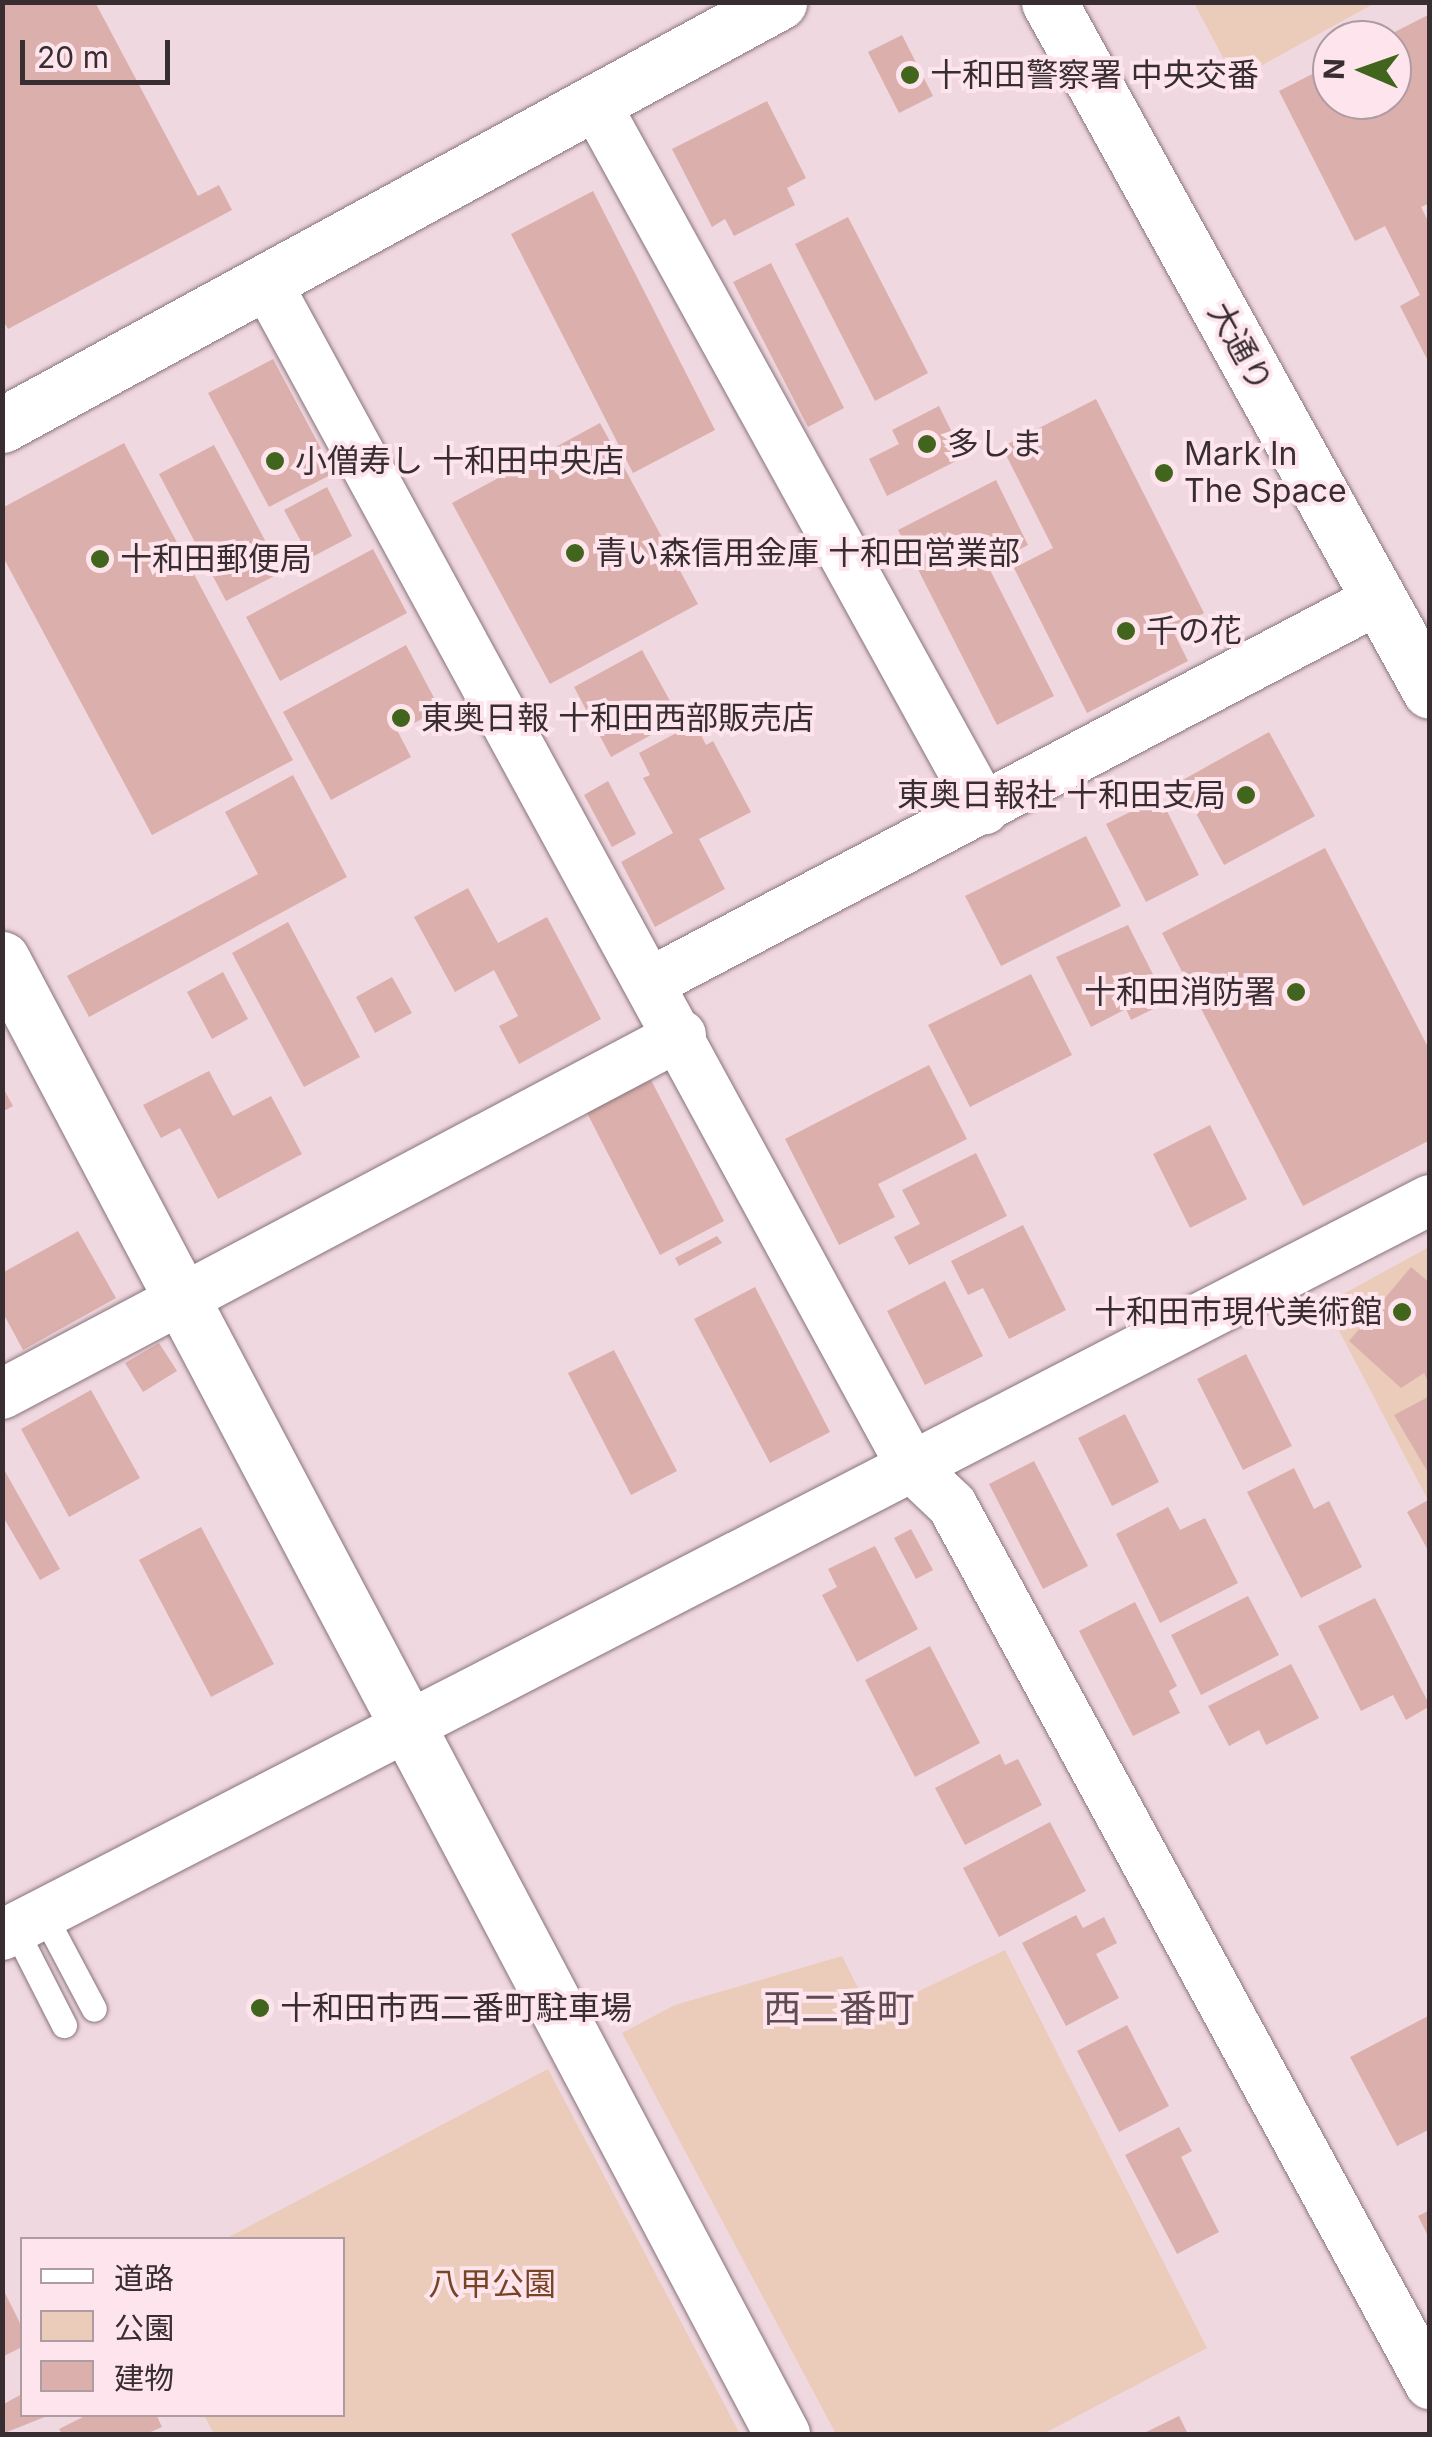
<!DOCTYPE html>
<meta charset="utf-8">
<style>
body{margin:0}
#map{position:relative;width:1432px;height:2437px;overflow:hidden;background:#f0d8e0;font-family:Inter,"Noto Sans JP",sans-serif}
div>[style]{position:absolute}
.green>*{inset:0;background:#ebcbb9}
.building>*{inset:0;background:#dbafac}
.roads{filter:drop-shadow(0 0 2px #88737a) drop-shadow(0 0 2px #88737a)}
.lane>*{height:25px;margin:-12.5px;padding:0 12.5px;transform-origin:12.5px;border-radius:12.5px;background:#fff}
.street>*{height:50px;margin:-25px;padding:0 25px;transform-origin:25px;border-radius:25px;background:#fff}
.secondary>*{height:55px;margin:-27.5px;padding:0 27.5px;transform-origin:27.5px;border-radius:27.5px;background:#fff}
.dots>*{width:28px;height:28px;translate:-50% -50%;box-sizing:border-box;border:5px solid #fee5ed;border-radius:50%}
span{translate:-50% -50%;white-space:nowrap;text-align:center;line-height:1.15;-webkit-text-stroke:8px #fee5ed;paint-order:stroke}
.poi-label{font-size:32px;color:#382e31}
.left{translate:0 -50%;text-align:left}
.right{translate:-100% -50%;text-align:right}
.street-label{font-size:32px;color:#382e31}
.park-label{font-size:32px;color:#774526}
.quarter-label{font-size:38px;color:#5f4b52}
.frame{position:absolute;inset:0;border:5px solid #382e31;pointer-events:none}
.legend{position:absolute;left:20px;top:2237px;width:325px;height:180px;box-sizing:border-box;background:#fee5ed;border:2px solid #af9ca2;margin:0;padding:12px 18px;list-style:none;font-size:30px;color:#382e31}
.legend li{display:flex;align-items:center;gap:20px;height:50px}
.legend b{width:50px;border:2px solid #af9ca2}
.north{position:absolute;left:1312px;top:20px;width:100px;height:100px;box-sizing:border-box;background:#fee5ed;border:2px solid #af9ca2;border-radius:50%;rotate:272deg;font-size:28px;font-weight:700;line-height:40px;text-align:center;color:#382e31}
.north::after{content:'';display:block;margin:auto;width:35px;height:45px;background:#41651d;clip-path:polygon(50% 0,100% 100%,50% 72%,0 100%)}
.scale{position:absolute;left:20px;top:40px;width:150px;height:45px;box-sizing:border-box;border:5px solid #382e31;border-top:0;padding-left:12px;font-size:30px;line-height:35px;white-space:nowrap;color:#382e31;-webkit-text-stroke:8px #fee5ed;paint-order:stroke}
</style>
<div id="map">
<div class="green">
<div style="clip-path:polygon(1194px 3px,1375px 3px,1235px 80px)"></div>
<div style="clip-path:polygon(1429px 1247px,1429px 1502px,1325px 1304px)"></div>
<div style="clip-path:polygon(1005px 1950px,1207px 2348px,1043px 2434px,836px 2434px,622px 2033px,675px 2005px,842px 1956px,871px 2014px)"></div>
<div style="clip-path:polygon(548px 2069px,740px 2434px,214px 2434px,204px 2415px,342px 2414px,342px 2240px,225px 2239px)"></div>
</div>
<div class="building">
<div style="clip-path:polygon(2px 2px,95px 2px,198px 196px,219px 185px,232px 210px,8px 329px,2px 319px)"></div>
<div style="clip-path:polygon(1430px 14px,1430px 203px,1421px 207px,1430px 225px,1430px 365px,1400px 306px,1420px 295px,1385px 226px,1355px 241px,1279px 91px,1332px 64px,1332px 100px,1392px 100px,1392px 40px,1379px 40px)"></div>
<div style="clip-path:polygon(902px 35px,933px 96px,899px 113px,868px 52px)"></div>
<div style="clip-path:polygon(767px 101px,806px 178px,787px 188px,795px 205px,734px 236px,725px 219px,712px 227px,672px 149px)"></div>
<div style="clip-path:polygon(593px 191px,715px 430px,633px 473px,511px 234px)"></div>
<div style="clip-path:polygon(848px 217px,928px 373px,875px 401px,795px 244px)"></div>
<div style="clip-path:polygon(771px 263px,844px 408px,808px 427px,733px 282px)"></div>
<div style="clip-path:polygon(273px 359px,334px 473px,269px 507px,208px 393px)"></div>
<div style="clip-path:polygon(1096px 399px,1204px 613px,1172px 629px,1188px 661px,1087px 713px,1014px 568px,1053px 548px,1002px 447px)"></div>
<div style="clip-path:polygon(939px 406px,964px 457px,887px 496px,869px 459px,899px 444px,892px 430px)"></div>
<div style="clip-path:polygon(600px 423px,698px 604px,550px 684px,452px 503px)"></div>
<div style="clip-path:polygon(124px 443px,293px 760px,152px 835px,2px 555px,2px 508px)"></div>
<div style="clip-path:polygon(214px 445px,282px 572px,226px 601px,159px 474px)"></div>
<div style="clip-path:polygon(996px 480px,1028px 545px,988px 566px,1054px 696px,997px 725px,898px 530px)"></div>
<div style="clip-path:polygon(327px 487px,352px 536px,310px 558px,284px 510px)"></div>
<div style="clip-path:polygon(373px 549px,407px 613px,280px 681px,246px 617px)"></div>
<div style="clip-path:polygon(406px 645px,440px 709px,398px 732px,411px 757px,331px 800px,283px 712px)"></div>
<div style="clip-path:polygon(642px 650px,680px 719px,611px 757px,574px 687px)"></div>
<div style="clip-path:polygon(695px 723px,706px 745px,713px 741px,751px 812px,699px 839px,725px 889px,655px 927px,621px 862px,673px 833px,643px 778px,650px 775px,639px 753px)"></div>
<div style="clip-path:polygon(1269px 732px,1315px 816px,1224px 865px,1179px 782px)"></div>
<div style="clip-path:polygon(293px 775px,347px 877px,89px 1017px,67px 976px,258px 874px,225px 812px)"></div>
<div style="clip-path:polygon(608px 781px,636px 834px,612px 847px,584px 795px)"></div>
<div style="clip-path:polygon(1160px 797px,1199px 875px,1146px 902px,1106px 824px)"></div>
<div style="clip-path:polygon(1086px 836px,1121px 906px,1001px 966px,965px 896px)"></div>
<div style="clip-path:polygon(1325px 848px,1430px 1051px,1430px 1140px,1303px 1206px,1162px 933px)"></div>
<div style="clip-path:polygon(468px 888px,498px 943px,547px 917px,601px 1019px,519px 1064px,499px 1026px,518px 1016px,494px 970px,455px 992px,414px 917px)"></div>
<div style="clip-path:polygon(288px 922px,360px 1057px,304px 1087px,232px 953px)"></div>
<div style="clip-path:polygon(1128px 925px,1167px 1002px,1131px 1020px,1126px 1009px,1091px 1027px,1056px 957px)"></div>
<div style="clip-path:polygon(223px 972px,248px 1019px,212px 1039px,187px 992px)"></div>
<div style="clip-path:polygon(1031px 974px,1072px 1055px,970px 1107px,928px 1025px)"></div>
<div style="clip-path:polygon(392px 977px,412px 1013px,375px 1033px,356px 997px)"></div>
<div style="clip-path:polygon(929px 1065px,967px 1139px,878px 1184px,895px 1217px,839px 1245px,785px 1139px)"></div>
<div style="clip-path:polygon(209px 1071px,233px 1116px,271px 1096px,302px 1154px,218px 1199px,180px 1128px,161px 1138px,143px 1105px)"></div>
<div style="clip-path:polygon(651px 1080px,724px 1221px,660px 1255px,587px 1113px)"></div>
<div style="clip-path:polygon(2px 1086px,13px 1106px,2px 1112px)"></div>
<div style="clip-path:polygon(1210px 1125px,1247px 1199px,1190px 1228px,1153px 1154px)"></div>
<div style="clip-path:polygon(976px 1153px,1007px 1216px,909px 1265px,894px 1237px,920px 1224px,902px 1190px)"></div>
<div style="clip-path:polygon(1023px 1225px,1066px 1310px,1009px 1339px,983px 1288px,968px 1295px,951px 1261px)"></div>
<div style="clip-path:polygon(78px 1231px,116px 1298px,23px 1350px,2px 1311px,2px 1273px)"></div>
<div style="clip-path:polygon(717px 1236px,722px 1243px,679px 1266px,675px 1258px)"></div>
<div style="clip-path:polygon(1411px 1267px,1430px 1283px,1430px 1386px,1424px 1373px,1401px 1388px,1349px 1341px)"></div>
<div style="clip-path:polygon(945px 1281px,983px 1356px,925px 1385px,887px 1311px)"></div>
<div style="clip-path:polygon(755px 1287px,830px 1432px,770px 1463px,694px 1319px)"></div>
<div style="clip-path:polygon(159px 1343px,177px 1371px,143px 1392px,125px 1363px)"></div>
<div style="clip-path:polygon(614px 1350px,677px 1471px,631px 1495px,568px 1373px)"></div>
<div style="clip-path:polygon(1246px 1354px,1292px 1446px,1243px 1470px,1197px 1379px)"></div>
<div style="clip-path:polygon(91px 1390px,140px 1478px,69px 1517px,21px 1429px)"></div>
<div style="clip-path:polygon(1430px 1396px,1430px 1476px,1394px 1415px)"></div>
<div style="clip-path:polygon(1125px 1414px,1159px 1482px,1112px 1506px,1078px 1438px)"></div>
<div style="clip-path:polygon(1034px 1461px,1088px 1566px,1043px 1589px,989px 1484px)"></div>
<div style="clip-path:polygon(2px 1466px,60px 1569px,40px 1580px,2px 1515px)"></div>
<div style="clip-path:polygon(1294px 1468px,1314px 1509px,1329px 1501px,1362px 1567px,1301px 1598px,1247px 1492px)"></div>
<div style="clip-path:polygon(1430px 1499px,1430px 1554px,1407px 1512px)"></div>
<div style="clip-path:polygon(1168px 1507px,1180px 1530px,1205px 1518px,1238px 1583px,1160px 1623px,1116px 1534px)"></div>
<div style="clip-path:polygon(201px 1527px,274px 1664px,211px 1697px,139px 1560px)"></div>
<div style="clip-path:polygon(911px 1529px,933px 1570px,916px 1579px,894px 1538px)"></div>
<div style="clip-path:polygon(875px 1546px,918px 1629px,857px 1662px,822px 1595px,837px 1587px,828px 1569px)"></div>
<div style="clip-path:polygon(1248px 1596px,1279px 1655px,1201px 1695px,1171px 1635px)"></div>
<div style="clip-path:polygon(1375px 1598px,1430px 1706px,1406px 1720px,1393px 1695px,1361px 1711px,1318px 1626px)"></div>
<div style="clip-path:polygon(1135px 1602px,1177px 1686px,1169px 1691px,1180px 1713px,1133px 1736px,1079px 1631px)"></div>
<div style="clip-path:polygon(930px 1646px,980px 1743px,915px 1777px,865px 1680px)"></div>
<div style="clip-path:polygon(1291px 1664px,1319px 1718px,1266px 1745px,1259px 1730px,1229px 1746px,1208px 1706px)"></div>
<div style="clip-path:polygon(1000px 1754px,1005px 1765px,1018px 1759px,1042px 1805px,965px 1845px,935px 1788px)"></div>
<div style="clip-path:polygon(1050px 1822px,1086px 1891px,999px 1937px,963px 1868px)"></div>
<div style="clip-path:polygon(1076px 1915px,1083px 1928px,1104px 1917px,1117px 1943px,1096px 1954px,1119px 1998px,1066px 2026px,1022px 1943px)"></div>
<div style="clip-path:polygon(1430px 2015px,1430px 2129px,1397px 2146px,1350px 2057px)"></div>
<div style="clip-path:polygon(1127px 2025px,1169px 2106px,1119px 2132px,1077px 2051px)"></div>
<div style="clip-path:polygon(1179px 2127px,1192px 2151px,1181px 2157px,1219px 2232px,1177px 2254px,1125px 2155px)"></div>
<div style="clip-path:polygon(1430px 2210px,1430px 2240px,1418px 2216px)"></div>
<div style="clip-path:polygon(2px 2287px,22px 2327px,22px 2347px,2px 2357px)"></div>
<div style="clip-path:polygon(22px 2394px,22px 2414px,52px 2414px,2px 2434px,2px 2405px)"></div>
<div style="clip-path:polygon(89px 2414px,156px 2414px,162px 2427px,146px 2434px,62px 2434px,59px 2429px)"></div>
<div style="clip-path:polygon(1179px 2416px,1188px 2434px,1142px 2434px)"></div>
</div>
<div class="roads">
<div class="lane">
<div style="left:44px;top:1915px;width:106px;rotate:62deg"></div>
<div style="left:15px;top:1929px;width:108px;rotate:63deg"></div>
</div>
<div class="street">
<div style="left:597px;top:107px;width:802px;rotate:61.13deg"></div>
<div style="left:265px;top:280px;width:1352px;rotate:61.41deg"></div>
<div style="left:912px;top:1467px;width:55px;rotate:43.5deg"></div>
<div style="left:952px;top:1505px;width:1001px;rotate:61.46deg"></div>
<div style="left:651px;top:982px;width:823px;rotate:-27.75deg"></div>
<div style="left:2px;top:1394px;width:768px;rotate:-27.87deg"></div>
<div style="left:2px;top:1935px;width:1606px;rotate:-27.24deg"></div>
</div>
<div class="secondary">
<div style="left:1049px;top:2px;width:787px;rotate:61.06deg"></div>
<div style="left:2px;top:425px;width:885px;rotate:-28.56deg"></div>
<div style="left:2px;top:959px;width:1669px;rotate:62.13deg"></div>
</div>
</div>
<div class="dots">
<div style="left:910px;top:75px;background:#41651d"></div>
<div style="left:927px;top:444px;background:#41651d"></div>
<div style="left:275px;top:461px;background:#41651d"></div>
<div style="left:1164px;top:473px;background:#41651d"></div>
<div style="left:575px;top:553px;background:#41651d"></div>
<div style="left:100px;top:559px;background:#41651d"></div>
<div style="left:1126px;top:631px;background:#41651d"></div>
<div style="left:401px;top:718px;background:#41651d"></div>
<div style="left:1246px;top:795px;background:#41651d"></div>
<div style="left:1296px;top:992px;background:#41651d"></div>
<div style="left:1402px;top:1312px;background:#41651d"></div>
<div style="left:260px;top:2008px;background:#41651d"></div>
</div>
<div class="poi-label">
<span class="left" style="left:930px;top:75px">十和田警察署 中央交番</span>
<span class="left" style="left:947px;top:444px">多しま</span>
<span class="left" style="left:1184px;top:473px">Mark In<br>The Space</span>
<span class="left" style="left:295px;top:461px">小僧寿し 十和田中央店</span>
<span class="left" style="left:595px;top:553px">青い森信用金庫 十和田営業部</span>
<span class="left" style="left:120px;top:559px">十和田郵便局</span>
<span class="left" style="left:1146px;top:631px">千の花</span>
<span class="left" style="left:421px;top:718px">東奥日報 十和田西部販売店</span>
<span class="right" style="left:1226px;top:795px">東奥日報社 十和田支局</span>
<span class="right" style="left:1276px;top:992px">十和田消防署</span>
<span class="right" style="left:1382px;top:1312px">十和田市現代美術館</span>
<span class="left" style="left:280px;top:2008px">十和田市西二番町駐車場</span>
</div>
<div class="street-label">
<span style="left:1240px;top:347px;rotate:61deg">大通り</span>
</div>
<div class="park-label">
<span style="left:492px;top:2284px">八甲公園</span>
</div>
<div class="quarter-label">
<span style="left:839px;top:2009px">西二番町</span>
</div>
<div class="frame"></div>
<ul class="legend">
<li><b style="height:12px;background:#fff"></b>道路</li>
<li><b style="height:28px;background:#ebcbb9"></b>公園</li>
<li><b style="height:28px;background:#dbafac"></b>建物</li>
</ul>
<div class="north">N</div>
<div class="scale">20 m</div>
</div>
